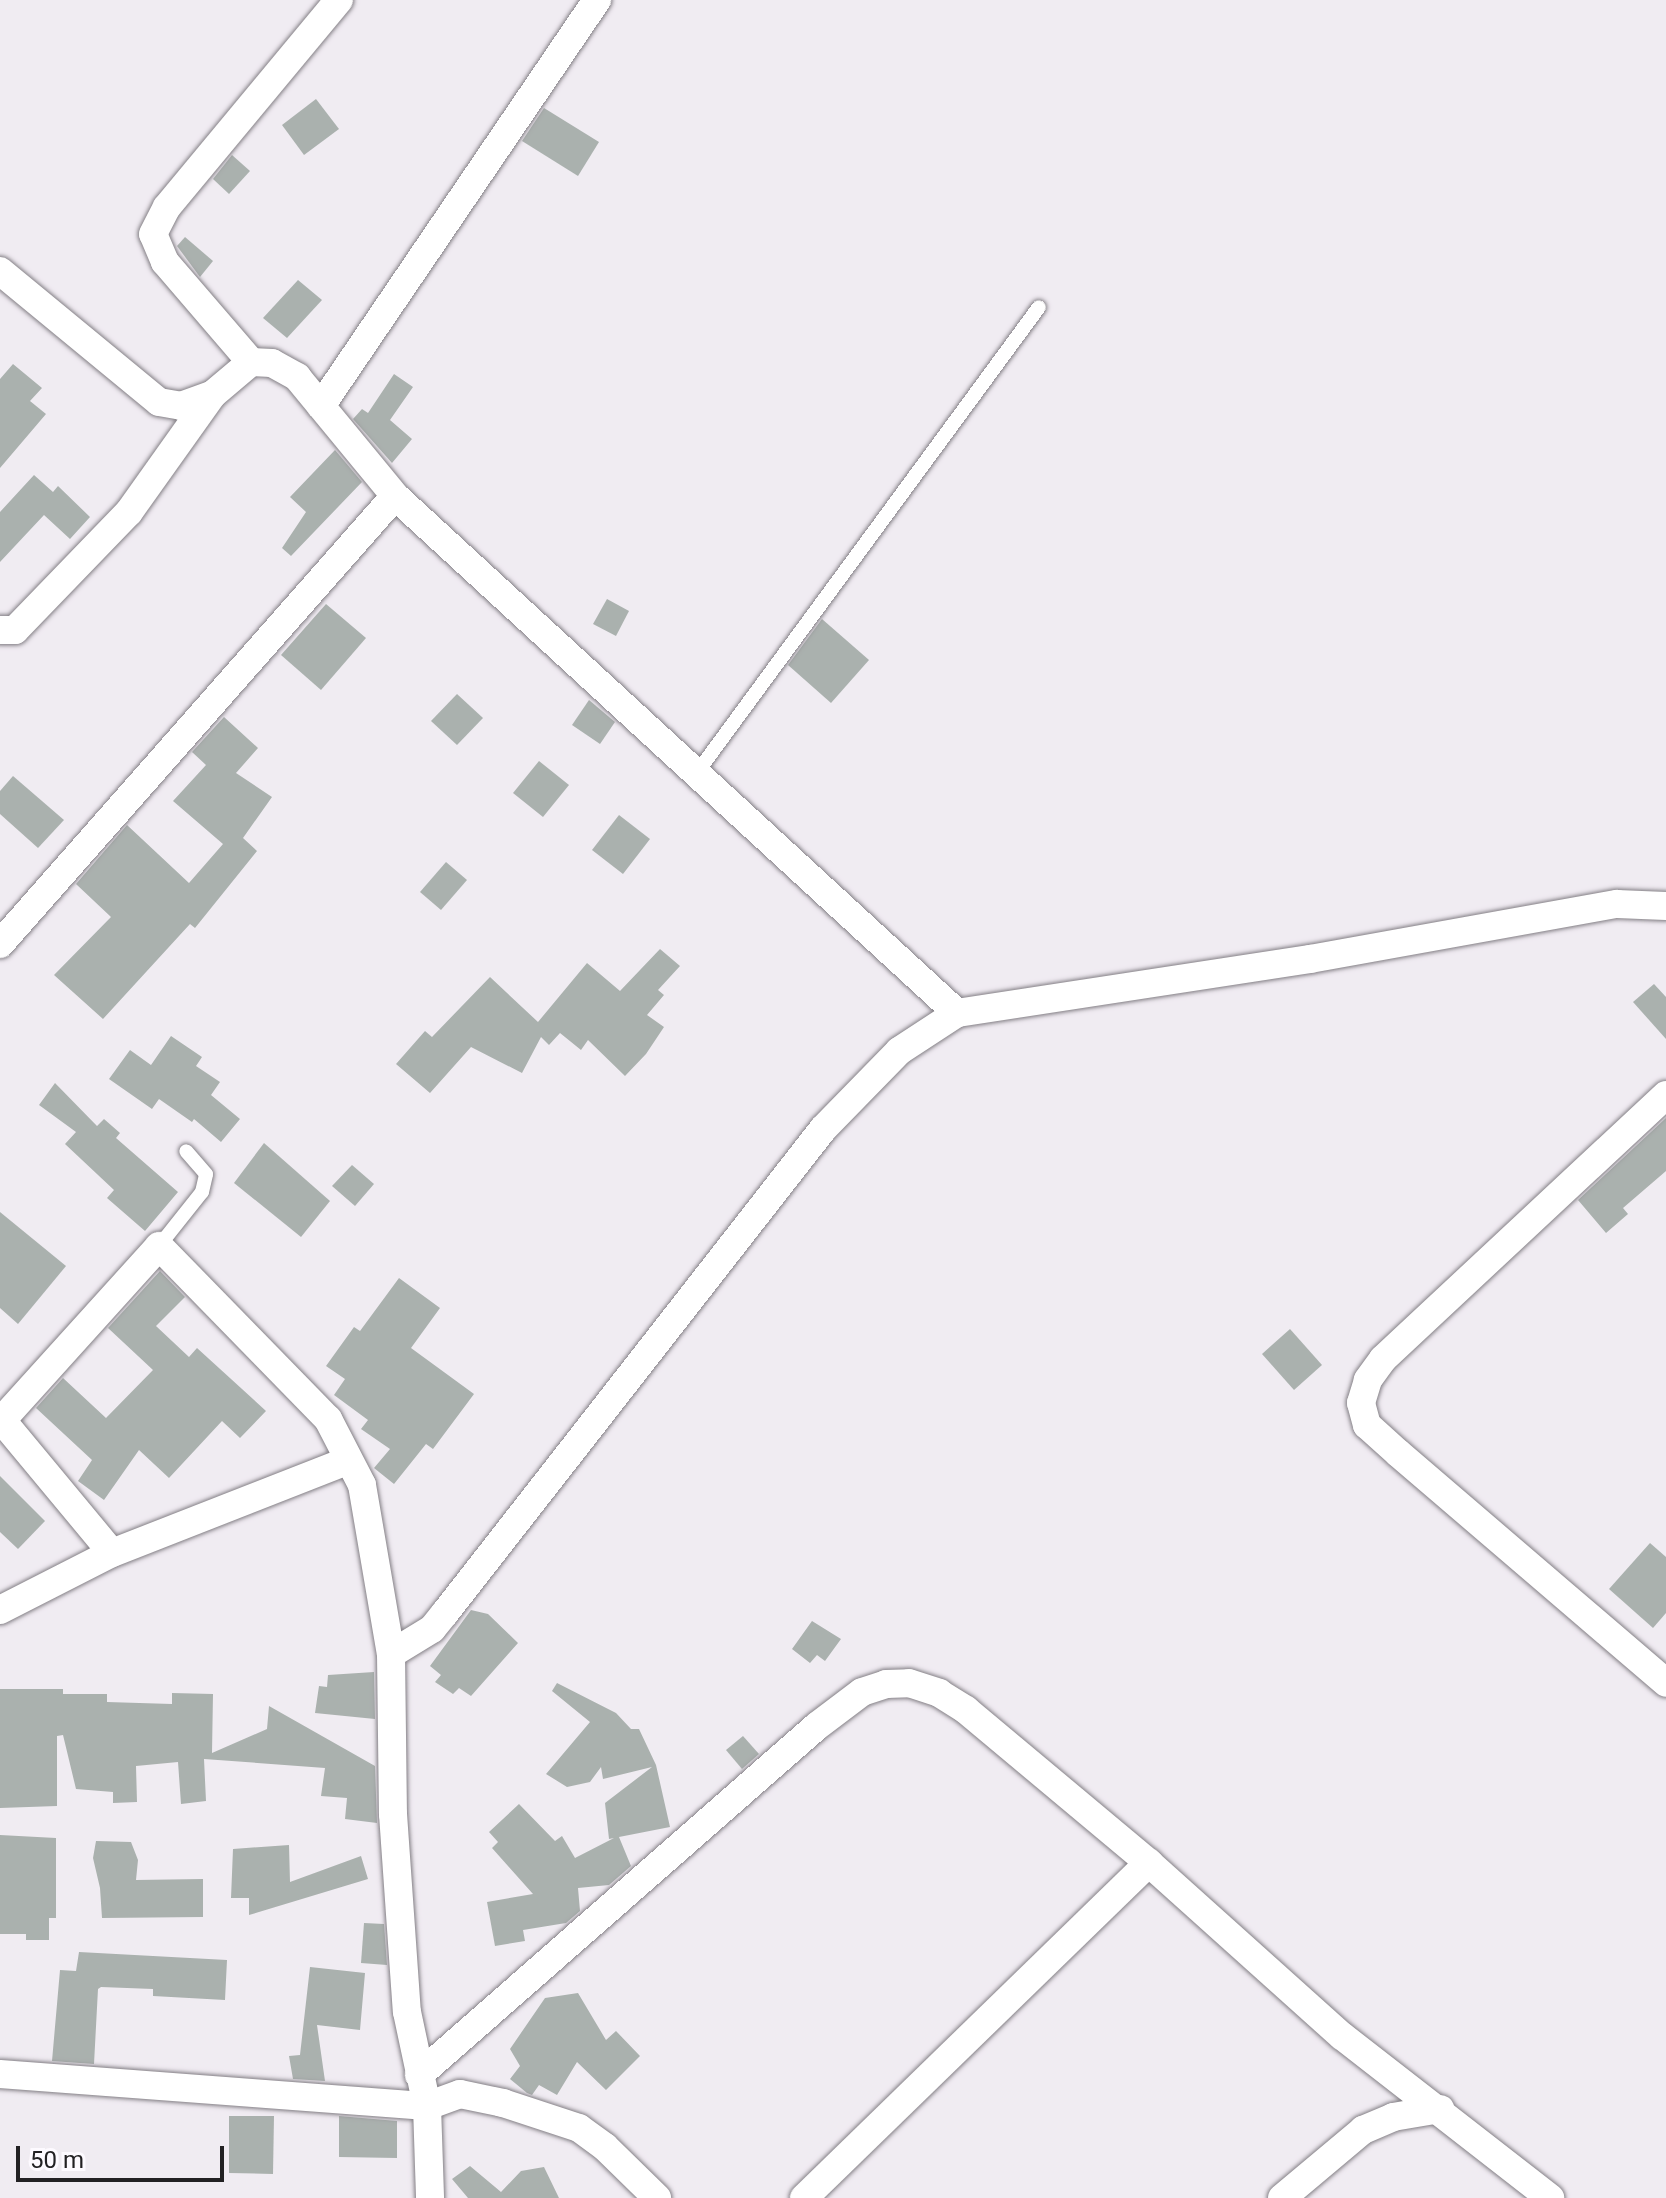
<!DOCTYPE html>
<style>
body{margin:0}
#map{position:relative;width:1666px;height:2198px;overflow:hidden;background:#f0ecf2;font-family:Roboto,sans-serif}
div>[style]{position:absolute}
.building>*{inset:0;background:#aab1ae}
.roads{filter:drop-shadow(0 0 2px #837f85) drop-shadow(0 0 2px #837f85)}
.service>*{height:14px;margin:-7px;padding:0 7px;transform-origin:7px;border-radius:7px;background:#fff}
.minor>*{height:28px;margin:-14px;padding:0 14px;transform-origin:14px;border-radius:14px;background:#fff}
span{translate:-50% -50%;white-space:nowrap;text-align:center;line-height:1.15;-webkit-text-stroke:6px #fdfaff;paint-order:stroke}
.scale{position:absolute;left:16px;top:2146px;width:208px;height:36px;box-sizing:border-box;border:4px solid #222123;border-top:0;padding-left:10px;font-size:24px;line-height:28px;white-space:nowrap;color:#222123;-webkit-text-stroke:6px #fdfaff;paint-order:stroke}
</style>
<div id="map">
<div class="building">
<div style="clip-path:polygon(316px 99px,339px 129px,304px 155px,282px 125px)"></div>
<div style="clip-path:polygon(544px 108px,599px 142px,578px 176px,522px 141px)"></div>
<div style="clip-path:polygon(232px 155px,250px 171px,229px 194px,213px 179px)"></div>
<div style="clip-path:polygon(185px 237px,213px 261px,200px 277px,177px 246px)"></div>
<div style="clip-path:polygon(298px 280px,322px 300px,287px 338px,263px 318px)"></div>
<div style="clip-path:polygon(13px 364px,42px 388px,30px 401px,46px 414px,0 468px,0 379px)"></div>
<div style="clip-path:polygon(394px 374px,413px 387px,390px 420px,412px 439px,392px 463px,353px 419px,362px 409px,368px 413px)"></div>
<div style="clip-path:polygon(335px 450px,362px 482px,291px 556px,282px 548px,306px 512px,290px 497px)"></div>
<div style="clip-path:polygon(34px 475px,53px 492px,58px 486px,90px 517px,70px 539px,44px 515px,0 562px,0 512px)"></div>
<div style="clip-path:polygon(607px 599px,629px 611px,616px 636px,593px 624px)"></div>
<div style="clip-path:polygon(326px 604px,366px 638px,321px 690px,281px 655px)"></div>
<div style="clip-path:polygon(822px 619px,869px 660px,831px 703px,788px 665px)"></div>
<div style="clip-path:polygon(457px 694px,483px 718px,457px 745px,431px 721px)"></div>
<div style="clip-path:polygon(589px 700px,615px 722px,600px 744px,572px 725px)"></div>
<div style="clip-path:polygon(224px 717px,258px 748px,236px 773px,272px 797px,243px 838px,257px 851px,195px 928px,190px 924px,103px 1019px,54px 975px,111px 917px,76px 884px,127px 825px,189px 883px,223px 844px,173px 801px,206px 765px,192px 752px)"></div>
<div style="clip-path:polygon(539px 761px,569px 785px,543px 817px,513px 793px)"></div>
<div style="clip-path:polygon(13px 776px,64px 820px,38px 848px,0 814px,0 791px)"></div>
<div style="clip-path:polygon(619px 815px,650px 839px,623px 874px,592px 850px)"></div>
<div style="clip-path:polygon(446px 862px,467px 880px,441px 910px,420px 892px)"></div>
<div style="clip-path:polygon(660px 949px,680px 966px,658px 990px,664px 995px,647px 1015px,664px 1027px,646px 1054px,625px 1076px,588px 1040px,581px 1050px,560px 1033px,549px 1045px,541px 1037px,522px 1073px,471px 1047px,430px 1093px,396px 1064px,425px 1031px,432px 1037px,490px 977px,538px 1022px,587px 963px,620px 991px)"></div>
<div style="clip-path:polygon(1654px 984px,1666px 997px,1666px 1039px,1633px 1002px)"></div>
<div style="clip-path:polygon(171px 1036px,202px 1057px,196px 1066px,220px 1082px,211px 1095px,240px 1119px,221px 1142px,194px 1119px,192px 1122px,159px 1099px,152px 1109px,109px 1079px,130px 1050px,151px 1065px)"></div>
<div style="clip-path:polygon(55px 1083px,97px 1126px,104px 1119px,120px 1133px,116px 1138px,178px 1192px,145px 1231px,107px 1198px,114px 1190px,65px 1144px,76px 1132px,39px 1105px)"></div>
<div style="clip-path:polygon(1666px 1118px,1666px 1171px,1623px 1208px,1628px 1214px,1606px 1233px,1578px 1200px)"></div>
<div style="clip-path:polygon(264px 1143px,330px 1201px,301px 1237px,234px 1183px)"></div>
<div style="clip-path:polygon(352px 1165px,374px 1184px,355px 1206px,332px 1186px)"></div>
<div style="clip-path:polygon(0 1212px,66px 1266px,18px 1324px,0 1308px)"></div>
<div style="clip-path:polygon(160px 1271px,185px 1297px,156px 1326px,189px 1357px,197px 1348px,266px 1411px,240px 1438px,222px 1421px,169px 1478px,139px 1450px,104px 1500px,78px 1481px,92px 1460px,36px 1408px,63px 1378px,106px 1418px,153px 1370px,108px 1328px)"></div>
<div style="clip-path:polygon(399px 1278px,440px 1308px,411px 1348px,474px 1394px,433px 1449px,426px 1444px,394px 1484px,374px 1468px,390px 1449px,361px 1429px,368px 1420px,334px 1395px,345px 1379px,326px 1366px,354px 1327px,360px 1331px)"></div>
<div style="clip-path:polygon(1290px 1329px,1322px 1365px,1294px 1390px,1262px 1354px)"></div>
<div style="clip-path:polygon(0 1476px,45px 1521px,18px 1549px,0 1532px)"></div>
<div style="clip-path:polygon(1650px 1543px,1666px 1557px,1666px 1613px,1653px 1628px,1609px 1589px)"></div>
<div style="clip-path:polygon(471px 1610px,488px 1614px,518px 1643px,471px 1696px,459px 1688px,453px 1694px,435px 1682px,441px 1675px,430px 1666px)"></div>
<div style="clip-path:polygon(812px 1621px,841px 1639px,825px 1661px,817px 1655px,810px 1663px,792px 1649px)"></div>
<div style="clip-path:polygon(374px 1672px,375px 1719px,315px 1713px,319px 1686px,327px 1687px,328px 1675px)"></div>
<div style="clip-path:polygon(557px 1683px,616px 1713px,631px 1729px,639px 1729px,656px 1765px,670px 1827px,619px 1837px,631px 1866px,609px 1885px,578px 1888px,580px 1911px,566px 1923px,523px 1930px,525px 1941px,495px 1946px,487px 1902px,533px 1894px,492px 1848px,498px 1842px,489px 1832px,519px 1804px,555px 1841px,562px 1836px,575px 1858px,614px 1838px,609px 1839px,605px 1803px,652px 1767px,603px 1779px,601px 1767px,590px 1782px,567px 1787px,546px 1774px,590px 1722px,552px 1691px)"></div>
<div style="clip-path:polygon(0 1689px,63px 1689px,63px 1694px,107px 1694px,107px 1702px,172px 1704px,172px 1693px,213px 1694px,212px 1753px,267px 1729px,269px 1706px,375px 1766px,377px 1823px,345px 1819px,347px 1798px,321px 1796px,325px 1768px,204px 1759px,206px 1801px,181px 1804px,178px 1762px,136px 1766px,137px 1802px,113px 1803px,113px 1792px,76px 1789px,63px 1735px,57px 1736px,57px 1806px,0 1808px)"></div>
<div style="clip-path:polygon(743px 1736px,759px 1754px,742px 1769px,726px 1750px)"></div>
<div style="clip-path:polygon(0 1835px,56px 1838px,56px 1918px,49px 1918px,49px 1940px,26px 1940px,26px 1934px,0 1934px)"></div>
<div style="clip-path:polygon(96px 1841px,131px 1842px,138px 1860px,136px 1880px,203px 1879px,203px 1917px,102px 1918px,100px 1888px,93px 1858px)"></div>
<div style="clip-path:polygon(289px 1845px,290px 1882px,361px 1856px,368px 1879px,249px 1915px,249px 1898px,231px 1898px,233px 1849px)"></div>
<div style="clip-path:polygon(364px 1923px,384px 1924px,387px 1965px,361px 1963px)"></div>
<div style="clip-path:polygon(79px 1952px,227px 1960px,225px 2000px,153px 1996px,153px 1989px,101px 1987px,98px 1989px,94px 2064px,52px 2061px,60px 1970px,76px 1971px)"></div>
<div style="clip-path:polygon(310px 1967px,365px 1973px,360px 2030px,317px 2025px,325px 2081px,293px 2079px,289px 2056px,300px 2055px)"></div>
<div style="clip-path:polygon(578px 1993px,606px 2040px,616px 2031px,640px 2056px,606px 2090px,577px 2062px,557px 2095px,539px 2085px,532px 2095px,527px 2093px,510px 2079px,520px 2066px,510px 2049px,545px 1998px)"></div>
<div style="clip-path:polygon(229px 2116px,274px 2116px,273px 2174px,229px 2173px)"></div>
<div style="clip-path:polygon(339px 2116px,397px 2121px,397px 2158px,339px 2157px)"></div>
<div style="clip-path:polygon(470px 2166px,501px 2192px,521px 2171px,544px 2167px,559px 2198px,468px 2198px,452px 2179px)"></div>
</div>
<div class="roads">
<div class="service">
<div style="left:696px;top:774px;width:579px;rotate:-53.7deg"></div>
<div style="left:159px;top:1246px;width:69px;rotate:-51.5deg"></div>
<div style="left:202px;top:1192px;width:18px;rotate:-77deg"></div>
<div style="left:206px;top:1174px;width:30px;rotate:-131deg"></div>
</div>
<div class="minor">
<div style="left:0;top:271px;width:206px;rotate:39.5deg"></div>
<div style="left:159px;top:402px;width:22px;rotate:10deg"></div>
<div style="left:181px;top:406px;width:33px;rotate:-20deg"></div>
<div style="left:212px;top:395px;width:51px;rotate:-40.2deg"></div>
<div style="left:251px;top:362px;width:21px;rotate:3deg"></div>
<div style="left:272px;top:363px;width:29px;rotate:29deg"></div>
<div style="left:297px;top:377px;width:154px;rotate:50.5deg"></div>
<div style="left:395px;top:496px;width:764px;rotate:42.61deg"></div>
<div style="left:251px;top:362px;width:132px;rotate:-130.7deg"></div>
<div style="left:165px;top:262px;width:30px;rotate:-113deg"></div>
<div style="left:153px;top:234px;width:30px;rotate:-63deg"></div>
<div style="left:167px;top:207px;width:269px;rotate:-50.3deg"></div>
<div style="left:321px;top:406px;width:491px;rotate:-55.8deg"></div>
<div style="left:0;top:630px;width:15px"></div>
<div style="left:15px;top:630px;width:164px;rotate:-46deg"></div>
<div style="left:129px;top:512px;width:143px;rotate:-54.6deg"></div>
<div style="left:0;top:944px;width:597px;rotate:-48.6deg"></div>
<div style="left:1666px;top:1095px;width:387px;rotate:137deg"></div>
<div style="left:1383px;top:1359px;width:26px;rotate:126deg"></div>
<div style="left:1368px;top:1380px;width:24px;rotate:107deg"></div>
<div style="left:1361px;top:1403px;width:23px;rotate:75deg"></div>
<div style="left:1367px;top:1425px;width:42px;rotate:42.1deg"></div>
<div style="left:1398px;top:1453px;width:353px;rotate:40.6deg"></div>
<div style="left:0;top:1418px;width:175px;rotate:50.3deg"></div>
<div style="left:2px;top:1420px;width:234px;rotate:-47.9deg"></div>
<div style="left:159px;top:1246px;width:242px;rotate:45.7deg"></div>
<div style="left:328px;top:1419px;width:74px;rotate:62.7deg"></div>
<div style="left:362px;top:1485px;width:171px;rotate:80.3deg"></div>
<div style="left:391px;top:1654px;width:160px;rotate:89.3deg"></div>
<div style="left:393px;top:1814px;width:198px;rotate:86deg"></div>
<div style="left:407px;top:2012px;width:96px;rotate:78deg"></div>
<div style="left:427px;top:2106px;width:92px;rotate:88.1deg"></div>
<div style="left:0;top:1610px;width:126px;rotate:-27deg"></div>
<div style="left:112px;top:1553px;width:252px;rotate:-21.4deg"></div>
<div style="left:391px;top:1654px;width:48px;rotate:-31.4deg"></div>
<div style="left:432px;top:1629px;width:21px;rotate:-51deg"></div>
<div style="left:445px;top:1613px;width:614px;rotate:-52.01deg"></div>
<div style="left:823px;top:1129px;width:109px;rotate:-45.7deg"></div>
<div style="left:899px;top:1051px;width:69px;rotate:-33.2deg"></div>
<div style="left:957px;top:1013px;width:357px;rotate:-8.7deg"></div>
<div style="left:1310px;top:959px;width:312px;rotate:-10.2deg"></div>
<div style="left:1617px;top:904px;width:49px;rotate:2.3deg"></div>
<div style="left:0;top:2074px;width:428px;rotate:4.3deg"></div>
<div style="left:427px;top:2106px;width:35px;rotate:-20deg"></div>
<div style="left:460px;top:2094px;width:44px;rotate:11.8deg"></div>
<div style="left:503px;top:2103px;width:80px;rotate:18.2deg"></div>
<div style="left:579px;top:2128px;width:32px;rotate:36deg"></div>
<div style="left:605px;top:2147px;width:73px;rotate:44.4deg"></div>
<div style="left:419px;top:2075px;width:529px;rotate:-41.25deg"></div>
<div style="left:817px;top:1726px;width:56px;rotate:-37.1deg"></div>
<div style="left:862px;top:1692px;width:25px;rotate:-18deg"></div>
<div style="left:886px;top:1684px;width:23px;rotate:-2deg"></div>
<div style="left:909px;top:1683px;width:32px;rotate:18deg"></div>
<div style="left:939px;top:1693px;width:32px;rotate:32deg"></div>
<div style="left:966px;top:1710px;width:239px;rotate:39.9deg"></div>
<div style="left:1149px;top:1863px;width:259px;rotate:41.9deg"></div>
<div style="left:1342px;top:2036px;width:264px;rotate:37.9deg"></div>
<div style="left:804px;top:2198px;width:481px;rotate:-44.2deg"></div>
<div style="left:1282px;top:2198px;width:106px;rotate:-40deg"></div>
<div style="left:1363px;top:2130px;width:33px;rotate:-23deg"></div>
<div style="left:1393px;top:2117px;width:48px;rotate:-9.7deg"></div>
</div>
</div>
<div class="scale">50 m</div>
</div>
